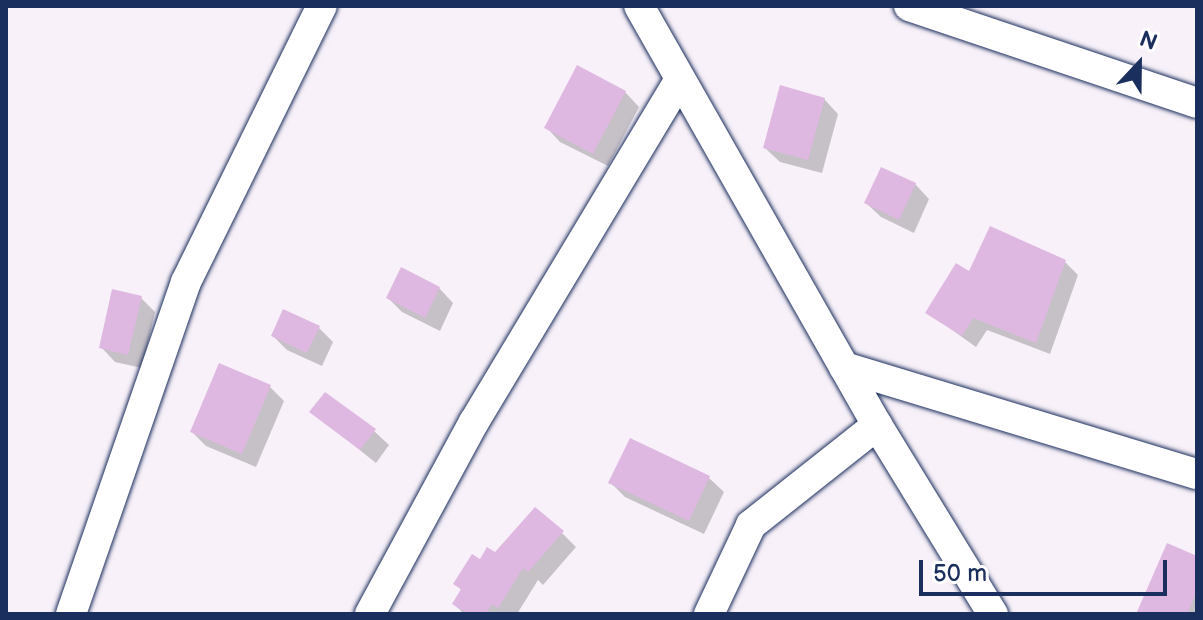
<!DOCTYPE html>
<style>
body{margin:0}
#map{position:relative;width:1203px;height:620px;overflow:hidden;background:#f8f1f9;font-family:"Balsamiq Sans",sans-serif}
div>[style]{position:absolute}
.shadow>*{inset:0;background:#0003}
.building>*{inset:0;background:#deb8e1}
.roads{filter:drop-shadow(0 0 2px #1b2f5e) drop-shadow(0 0 2px #1b2f5e)}
.minor>*{height:30px;margin:-15px;padding:0 15px;transform-origin:15px;border-radius:15px;background:#fff}
span{translate:-50% -50%;white-space:nowrap;text-align:center;line-height:1.15;-webkit-text-stroke:6px #fff;paint-order:stroke}
.frame{position:absolute;inset:0;border:8px solid #1b2f5e;pointer-events:none}
.north{position:absolute;left:1099px;top:24px;width:80px;height:80px;-webkit-text-stroke:6px #fff;paint-order:stroke;rotate:22deg;font-size:22px;font-weight:700;line-height:32px;text-align:center;color:#1b2f5e}
.north::after{content:'';display:block;margin:auto;width:28px;height:36px;background:#1b2f5e;clip-path:polygon(50% 0,100% 100%,50% 72%,0 100%)}
.scale{position:absolute;left:919px;top:560px;width:248px;height:36px;box-sizing:border-box;border:4px solid #1b2f5e;border-top:0;padding-left:10px;font-size:24px;line-height:28px;white-space:nowrap;color:#1b2f5e;-webkit-text-stroke:6px #fff;paint-order:stroke}
</style>
<div id="map">
<div class="shadow">
<div style="clip-path:polygon(625px 92px,639px 107px,608px 166px,560px 142px,546px 127px)"></div>
<div style="clip-path:polygon(824px 99px,838px 114px,822px 173px,780px 162px,765px 148px)"></div>
<div style="clip-path:polygon(915px 184px,929px 199px,914px 233px,881px 217px,866px 203px)"></div>
<div style="clip-path:polygon(1065px 262px,1078px 275px,1050px 354px,987px 330px,976px 347px,928px 313px)"></div>
<div style="clip-path:polygon(439px 288px,453px 303px,440px 331px,402px 312px,388px 298px)"></div>
<div style="clip-path:polygon(141px 298px,155px 312px,142px 368px,115px 362px,101px 347px)"></div>
<div style="clip-path:polygon(319px 328px,333px 342px,322px 366px,287px 350px,273px 336px)"></div>
<div style="clip-path:polygon(270px 387px,284px 401px,256px 467px,206px 446px,192px 432px)"></div>
<div style="clip-path:polygon(312px 412px,374px 431px,389px 445px,376px 463px)"></div>
<div style="clip-path:polygon(630px 440px,709px 478px,724px 492px,704px 534px,625px 497px,610px 482px)"></div>
<div style="clip-path:polygon(562px 533px,576px 547px,543px 585px,538px 580px,517px 614px,464px 614px,454px 604px,462px 591px,456px 584px,480px 562px)"></div>
<div style="clip-path:polygon(1197px 559px,1197px 614px,1144px 614px)"></div>
</div>
<div class="building">
<div style="clip-path:polygon(577px 65px,626px 91px,593px 154px,544px 128px)"></div>
<div style="clip-path:polygon(780px 85px,825px 98px,808px 160px,763px 148px)"></div>
<div style="clip-path:polygon(881px 167px,916px 183px,899px 220px,864px 203px)"></div>
<div style="clip-path:polygon(990px 226px,1066px 260px,1036px 343px,973px 318px,962px 336px,925px 313px,956px 263px,969px 271px)"></div>
<div style="clip-path:polygon(401px 267px,440px 287px,425px 318px,386px 298px)"></div>
<div style="clip-path:polygon(112px 289px,142px 296px,128px 355px,99px 348px)"></div>
<div style="clip-path:polygon(283px 309px,320px 326px,307px 353px,271px 336px)"></div>
<div style="clip-path:polygon(219px 363px,271px 385px,242px 454px,190px 432px)"></div>
<div style="clip-path:polygon(325px 392px,376px 429px,360px 450px,309px 412px)"></div>
<div style="clip-path:polygon(630px 438px,710px 476px,689px 521px,608px 483px)"></div>
<div style="clip-path:polygon(535px 507px,564px 531px,528px 572px,523px 568px,498px 608px,492px 604px,486px 614px,468px 614px,452px 604px,461px 589px,453px 584px,472px 554px,480px 559px,487px 547px,495px 552px)"></div>
<div style="clip-path:polygon(1167px 543px,1197px 556px,1197px 591px,1187px 614px,1136px 614px)"></div>
</div>
<div class="roads">
<div class="minor">
<div style="left:639px;top:6px;width:482px;rotate:60.4deg"></div>
<div style="left:877px;top:425px;width:222px;rotate:58.5deg"></div>
<div style="left:909px;top:6px;width:304px;rotate:18.6deg"></div>
<div style="left:844px;top:367px;width:369px;rotate:16.9deg"></div>
<div style="left:71px;top:614px;width:351px;rotate:-70.9deg"></div>
<div style="left:186px;top:282px;width:308px;rotate:-63.8deg"></div>
<div style="left:370px;top:614px;width:218px;rotate:-61.6deg"></div>
<div style="left:474px;top:422px;width:398px;rotate:-59deg"></div>
<div style="left:709px;top:614px;width:98px;rotate:-64.7deg"></div>
<div style="left:751px;top:525px;width:161px;rotate:-38.4deg"></div>
</div>
</div>
<div class="frame"></div>
<div class="north">N</div>
<div class="scale">50 m</div>
</div>
